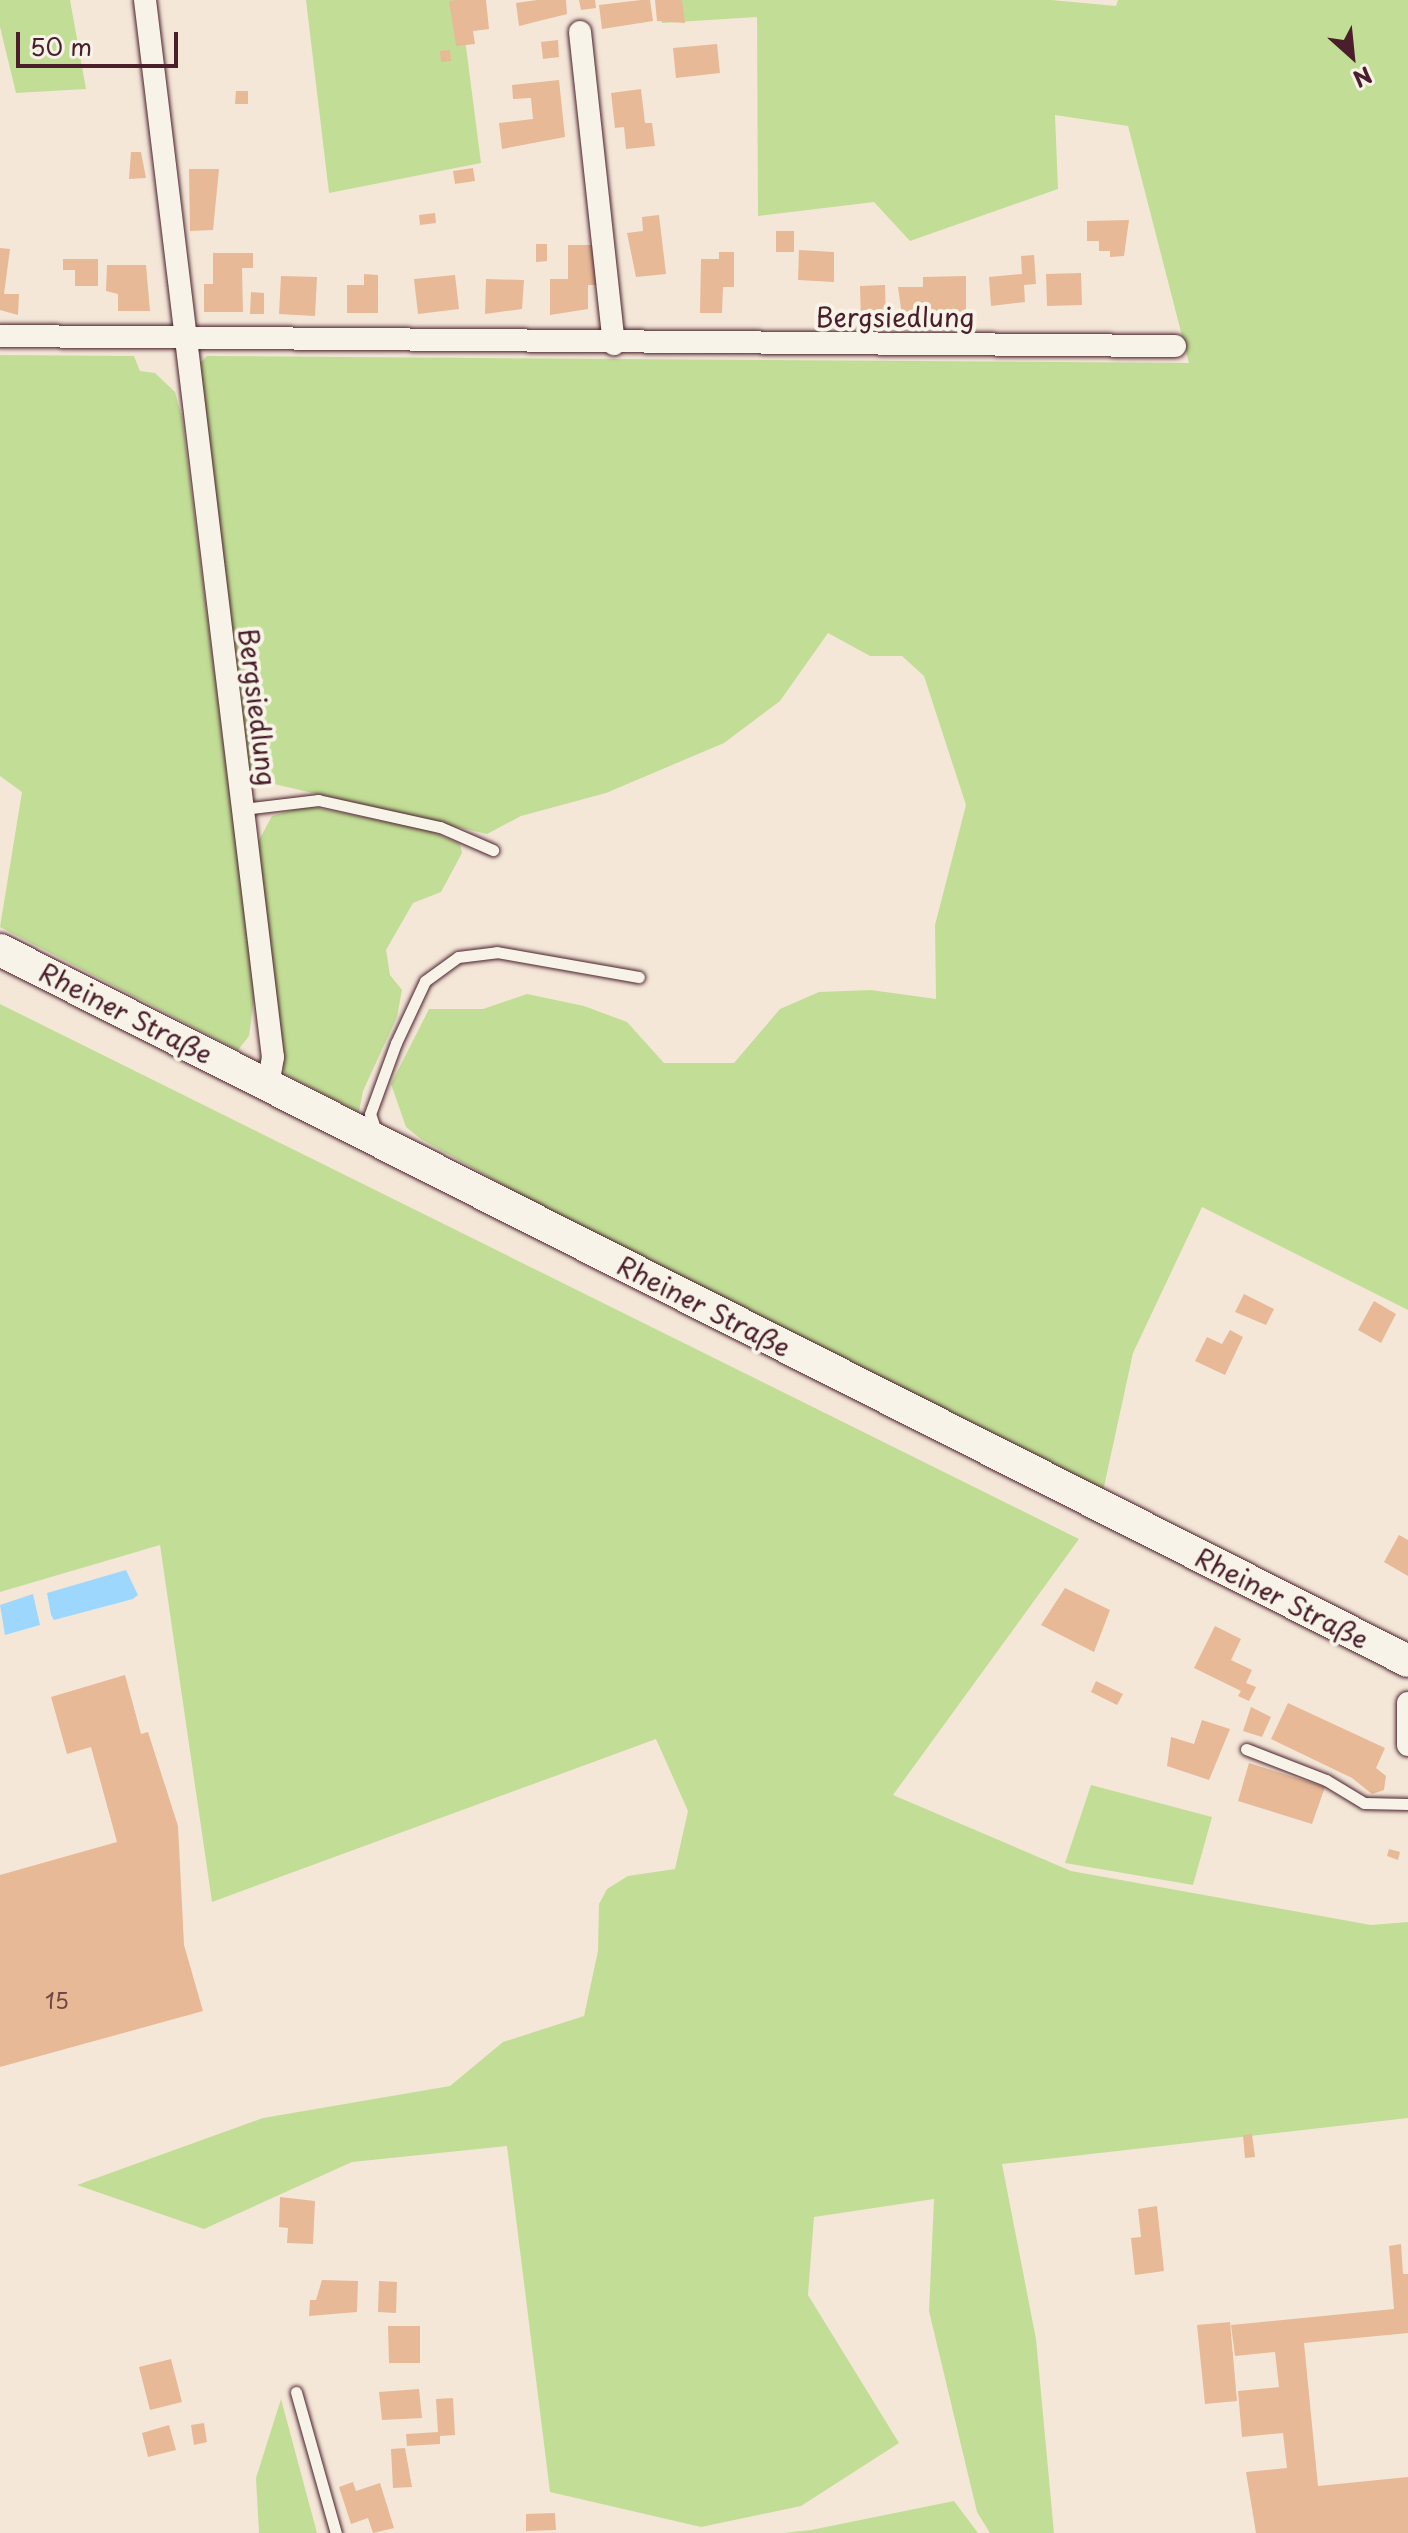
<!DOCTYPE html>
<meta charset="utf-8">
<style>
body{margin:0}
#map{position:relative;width:1408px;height:2533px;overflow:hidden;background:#f4e7d8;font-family:"Playpen Sans",sans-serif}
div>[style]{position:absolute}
.green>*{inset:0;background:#c2de96}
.water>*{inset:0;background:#9ed7fe}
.building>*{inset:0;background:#e7b997}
.roads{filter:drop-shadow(0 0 2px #4a1f2b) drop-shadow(0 0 2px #4a1f2b)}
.lane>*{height:11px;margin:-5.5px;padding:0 5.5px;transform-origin:5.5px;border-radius:5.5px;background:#f7f3e8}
.street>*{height:22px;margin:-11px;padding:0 11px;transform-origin:11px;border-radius:11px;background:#f7f3e8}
.secondary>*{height:32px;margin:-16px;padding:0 16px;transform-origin:16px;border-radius:16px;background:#f7f3e8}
span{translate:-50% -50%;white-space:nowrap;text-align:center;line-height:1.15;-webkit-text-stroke:8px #f7f3e8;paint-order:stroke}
.number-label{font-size:22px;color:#714646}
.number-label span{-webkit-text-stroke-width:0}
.street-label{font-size:26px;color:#4a1f2b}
.north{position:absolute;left:1312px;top:16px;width:80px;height:80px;-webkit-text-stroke:6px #f7f3e8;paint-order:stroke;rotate:153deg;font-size:22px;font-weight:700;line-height:32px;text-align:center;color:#4a1f2b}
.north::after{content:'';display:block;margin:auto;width:28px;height:36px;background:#4a1f2b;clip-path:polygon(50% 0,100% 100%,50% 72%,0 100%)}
.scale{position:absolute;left:16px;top:32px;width:162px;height:36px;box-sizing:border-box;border:4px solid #4a1f2b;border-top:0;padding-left:10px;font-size:24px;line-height:28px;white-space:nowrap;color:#4a1f2b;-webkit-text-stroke:6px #f7f3e8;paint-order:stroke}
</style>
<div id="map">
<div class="green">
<div style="clip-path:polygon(0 0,70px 0,86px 89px,16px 93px,0 27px)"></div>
<div style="clip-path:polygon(306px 0,460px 0,481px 163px,329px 193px)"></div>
<div style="clip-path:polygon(659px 0,1051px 0,1116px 6px,1118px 0,1408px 0,1408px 1310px,1202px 1207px,1133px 1353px,1102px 1496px,548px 1210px,421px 1139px,406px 1127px,391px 1084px,429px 1009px,483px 1009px,527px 994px,584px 1006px,627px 1022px,664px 1063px,734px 1063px,780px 1009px,819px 992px,871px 990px,936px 999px,935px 925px,966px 805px,924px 676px,902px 656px,870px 656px,828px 633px,780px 701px,724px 743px,606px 793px,521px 816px,487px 834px,270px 783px,249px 774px,198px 365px,207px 356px,1189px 363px,1128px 126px,1055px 115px,1058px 189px,910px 241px,874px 202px,758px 216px,757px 17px,662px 23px)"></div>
<div style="clip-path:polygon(0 355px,134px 356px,140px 371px,155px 373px,175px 392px,182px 417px,255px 992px,249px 1036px,238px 1050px,0 927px,22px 792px,0 776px)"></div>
<div style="clip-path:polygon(308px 806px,428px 830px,460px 844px,462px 853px,441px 892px,413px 903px,386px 950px,390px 975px,402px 990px,397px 1017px,363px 1091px,359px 1112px,285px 1074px,280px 1059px,258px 842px,272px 816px)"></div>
<div style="clip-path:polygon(0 1004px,1079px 1539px,893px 1795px,1071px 1871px,1371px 1925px,1408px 1922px,1408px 2118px,1002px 2164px,1036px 2339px,1054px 2533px,990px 2533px,977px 2512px,929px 2311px,934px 2199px,814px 2217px,808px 2295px,899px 2443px,801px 2506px,701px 2527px,550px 2492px,507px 2146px,352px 2162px,204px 2229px,77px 2185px,263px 2118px,450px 2086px,503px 2042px,584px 2016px,598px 1951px,599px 1904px,607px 1889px,628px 1876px,675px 1869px,688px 1811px,656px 1739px,212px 1902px,160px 1545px,0 1592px)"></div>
<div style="clip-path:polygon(1091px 1785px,1212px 1817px,1193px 1885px,1065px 1863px)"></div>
<div style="clip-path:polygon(281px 2399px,317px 2533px,259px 2533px,256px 2478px)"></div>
<div style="clip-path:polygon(954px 2501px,978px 2533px,783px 2533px,811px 2530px)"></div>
</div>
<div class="water">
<div style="clip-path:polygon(126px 1570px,138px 1595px,133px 1599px,54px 1620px,51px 1615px,47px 1593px)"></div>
<div style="clip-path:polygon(33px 1594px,40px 1625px,5px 1635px,0 1605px)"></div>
</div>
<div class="building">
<div style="clip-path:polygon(456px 0,486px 0,489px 29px,473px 31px,475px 44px,456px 46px,449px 1px)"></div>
<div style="clip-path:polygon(537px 0,566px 0,567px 14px,519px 26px,516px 3px)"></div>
<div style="clip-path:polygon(579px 0,595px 0,596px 8px,581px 10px)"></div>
<div style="clip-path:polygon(641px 0,650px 0,653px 21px,602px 29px,599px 5px)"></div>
<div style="clip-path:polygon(655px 0,682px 0,685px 23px,657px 21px)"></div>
<div style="clip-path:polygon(558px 40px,559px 57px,543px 59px,541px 42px)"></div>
<div style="clip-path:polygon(717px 44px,720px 73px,676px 78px,673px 48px)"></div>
<div style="clip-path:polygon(450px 50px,451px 61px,441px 62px,440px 51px)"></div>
<div style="clip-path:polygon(559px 80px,565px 137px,502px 149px,499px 123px,533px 119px,531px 98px,513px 99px,512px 85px)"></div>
<div style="clip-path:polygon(641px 89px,645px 123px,652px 123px,655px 146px,626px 149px,624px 127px,615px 128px,611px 93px)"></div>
<div style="clip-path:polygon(236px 91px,248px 91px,248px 104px,235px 104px)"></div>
<div style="clip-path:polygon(131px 152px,141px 152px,146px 178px,129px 179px)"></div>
<div style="clip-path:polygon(473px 168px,475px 181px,455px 184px,453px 171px)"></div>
<div style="clip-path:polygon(189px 169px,219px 169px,213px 230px,190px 231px)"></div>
<div style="clip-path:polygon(435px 213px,436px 223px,420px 225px,419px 215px)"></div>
<div style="clip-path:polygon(659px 215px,666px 274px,636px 277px,627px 233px,643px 231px,642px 217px)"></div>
<div style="clip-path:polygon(1129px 220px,1124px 256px,1110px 257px,1110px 251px,1099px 251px,1099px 241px,1087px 241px,1087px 221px)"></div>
<div style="clip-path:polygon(776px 231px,794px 231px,794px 252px,776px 252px)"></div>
<div style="clip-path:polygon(536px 244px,547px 244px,547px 261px,536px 262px)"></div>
<div style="clip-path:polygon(568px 245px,592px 245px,598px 285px,588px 285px,588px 309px,550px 315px,550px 279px,568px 279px)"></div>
<div style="clip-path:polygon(0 248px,10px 249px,4px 294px,19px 294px,18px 315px,0 310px)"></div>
<div style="clip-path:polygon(799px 250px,834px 252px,834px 282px,798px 280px)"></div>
<div style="clip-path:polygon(719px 252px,734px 252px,734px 287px,723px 287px,722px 313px,700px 313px,701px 259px,719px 259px)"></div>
<div style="clip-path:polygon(213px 253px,253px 253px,253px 268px,242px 268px,243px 312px,204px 312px,204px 284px,213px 284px)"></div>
<div style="clip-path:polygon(1034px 255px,1036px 284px,1024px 285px,1025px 302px,991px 306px,989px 277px,1022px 274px,1021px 256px)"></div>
<div style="clip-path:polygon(63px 259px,98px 259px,98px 286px,75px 286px,75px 270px,63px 270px)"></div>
<div style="clip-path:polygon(107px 265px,146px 265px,150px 311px,118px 311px,118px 294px,106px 291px)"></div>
<div style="clip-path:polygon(1081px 273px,1082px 305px,1047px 306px,1046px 274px)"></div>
<div style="clip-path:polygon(364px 274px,378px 275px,378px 313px,347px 313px,347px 285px,364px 285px)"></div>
<div style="clip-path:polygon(455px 275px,459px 309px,418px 314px,414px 279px)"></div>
<div style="clip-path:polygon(281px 276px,317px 277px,315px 316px,279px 314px)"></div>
<div style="clip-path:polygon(966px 276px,966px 320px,902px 316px,898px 287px,923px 287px,923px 277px)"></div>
<div style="clip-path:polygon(486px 279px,524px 280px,522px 309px,485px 314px)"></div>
<div style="clip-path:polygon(885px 285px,886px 322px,861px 322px,860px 286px)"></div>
<div style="clip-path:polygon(251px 292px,264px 293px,264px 314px,250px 314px)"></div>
<div style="clip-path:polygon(1244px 1294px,1274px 1309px,1266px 1325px,1235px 1312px)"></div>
<div style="clip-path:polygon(1374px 1301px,1396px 1314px,1381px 1343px,1358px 1330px)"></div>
<div style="clip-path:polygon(1230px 1330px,1243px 1337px,1225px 1375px,1195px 1361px,1207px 1337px,1222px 1344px)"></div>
<div style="clip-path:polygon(1399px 1535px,1408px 1540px,1408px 1576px,1384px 1562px)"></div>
<div style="clip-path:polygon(1065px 1588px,1110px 1610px,1094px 1652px,1041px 1625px)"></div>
<div style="clip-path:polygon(1215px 1626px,1241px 1639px,1231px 1660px,1252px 1670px,1246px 1683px,1256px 1687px,1249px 1701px,1238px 1696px,1241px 1691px,1194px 1668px)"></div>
<div style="clip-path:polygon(125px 1675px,141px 1734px,148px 1732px,178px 1826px,184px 1945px,203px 2011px,0 2067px,0 1875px,117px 1842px,91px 1747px,67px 1754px,51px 1697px)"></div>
<div style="clip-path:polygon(1096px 1681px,1123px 1694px,1117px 1705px,1091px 1692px)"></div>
<div style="clip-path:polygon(1288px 1703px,1385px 1748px,1376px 1768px,1386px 1776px,1384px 1790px,1372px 1794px,1352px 1778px,1271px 1739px)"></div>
<div style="clip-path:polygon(1251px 1707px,1271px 1717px,1262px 1737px,1243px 1731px)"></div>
<div style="clip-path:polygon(1202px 1720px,1230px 1729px,1209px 1780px,1167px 1766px,1171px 1737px,1194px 1744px)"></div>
<div style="clip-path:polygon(1249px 1763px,1325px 1787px,1312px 1824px,1238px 1801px)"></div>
<div style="clip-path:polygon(1389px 1849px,1400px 1852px,1398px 1860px,1387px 1856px)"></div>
<div style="clip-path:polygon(1252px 2134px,1255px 2157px,1245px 2158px,1243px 2135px)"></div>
<div style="clip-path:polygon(280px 2197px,315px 2201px,313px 2244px,287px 2243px,288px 2228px,279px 2227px)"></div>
<div style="clip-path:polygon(1157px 2206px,1164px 2271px,1135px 2275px,1131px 2238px,1141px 2237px,1138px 2209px)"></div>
<div style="clip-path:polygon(1401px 2244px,1403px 2274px,1408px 2274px,1408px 2333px,1304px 2343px,1318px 2486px,1408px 2477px,1408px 2533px,1256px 2533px,1246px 2472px,1287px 2468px,1283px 2433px,1242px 2437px,1238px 2391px,1279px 2387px,1275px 2352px,1235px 2356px,1231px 2325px,1394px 2309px,1389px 2246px)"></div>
<div style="clip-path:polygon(322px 2280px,358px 2281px,357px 2312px,309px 2316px,310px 2300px,316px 2300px)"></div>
<div style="clip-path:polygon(379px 2281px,397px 2282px,396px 2313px,378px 2312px)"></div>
<div style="clip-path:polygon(1230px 2322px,1237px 2401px,1205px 2404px,1197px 2325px)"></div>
<div style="clip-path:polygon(388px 2326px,420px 2326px,420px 2363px,389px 2363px)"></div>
<div style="clip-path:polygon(171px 2359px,182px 2402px,150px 2410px,139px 2367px)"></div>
<div style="clip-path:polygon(419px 2389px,422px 2418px,382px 2420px,379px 2392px)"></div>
<div style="clip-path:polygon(453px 2398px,455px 2435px,440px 2436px,440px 2444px,407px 2446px,406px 2434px,438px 2432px,436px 2399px)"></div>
<div style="clip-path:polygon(204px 2423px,207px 2442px,194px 2445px,191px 2425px)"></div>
<div style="clip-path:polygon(169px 2425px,176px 2450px,148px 2457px,142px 2433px)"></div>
<div style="clip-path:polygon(405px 2448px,412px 2487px,393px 2488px,391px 2449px)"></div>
<div style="clip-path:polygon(353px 2482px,356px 2491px,380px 2483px,394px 2528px,373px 2533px,368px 2518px,351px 2524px,339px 2487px)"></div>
<div style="clip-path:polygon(555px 2513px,556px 2530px,526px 2531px,526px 2514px)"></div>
</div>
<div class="roads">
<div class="lane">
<div style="left:243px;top:809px;width:76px;rotate:-6.8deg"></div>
<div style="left:318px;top:800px;width:125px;rotate:12.5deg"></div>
<div style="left:440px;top:827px;width:58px;rotate:23.5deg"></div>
<div style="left:376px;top:1131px;width:18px;rotate:-109deg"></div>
<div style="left:370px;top:1114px;width:76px;rotate:-69.9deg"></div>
<div style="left:396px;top:1043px;width:68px;rotate:-64.9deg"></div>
<div style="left:425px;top:981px;width:41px;rotate:-36deg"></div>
<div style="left:458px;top:957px;width:39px;rotate:-7deg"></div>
<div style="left:497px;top:952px;width:144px;rotate:10deg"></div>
<div style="left:1246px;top:1749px;width:86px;rotate:21.2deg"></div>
<div style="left:1326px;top:1780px;width:44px;rotate:31.2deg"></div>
<div style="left:1364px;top:1803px;width:44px;rotate:1.3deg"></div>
<div style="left:296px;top:2392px;width:147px;rotate:74.2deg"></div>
</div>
<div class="street">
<div style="left:145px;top:0;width:1065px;rotate:83.1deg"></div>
<div style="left:273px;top:1057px;width:28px;rotate:100deg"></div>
<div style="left:580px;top:32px;width:314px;rotate:83.8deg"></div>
<div style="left:0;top:336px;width:1175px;rotate:0.49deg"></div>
<div style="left:1408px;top:1703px;width:42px;rotate:90deg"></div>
</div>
<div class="secondary">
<div style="left:0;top:950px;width:1577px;rotate:26.79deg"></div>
</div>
</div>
<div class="number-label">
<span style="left:57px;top:2000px">15</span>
</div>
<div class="street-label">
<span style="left:895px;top:317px">Bergsiedlung</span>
<span style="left:258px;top:707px;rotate:83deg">Bergsiedlung</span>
<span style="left:126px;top:1013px;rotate:27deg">Rheiner Straße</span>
<span style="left:704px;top:1306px;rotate:27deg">Rheiner Straße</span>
<span style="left:1282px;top:1598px;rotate:27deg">Rheiner Straße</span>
</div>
<div class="north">N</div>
<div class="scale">50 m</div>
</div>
